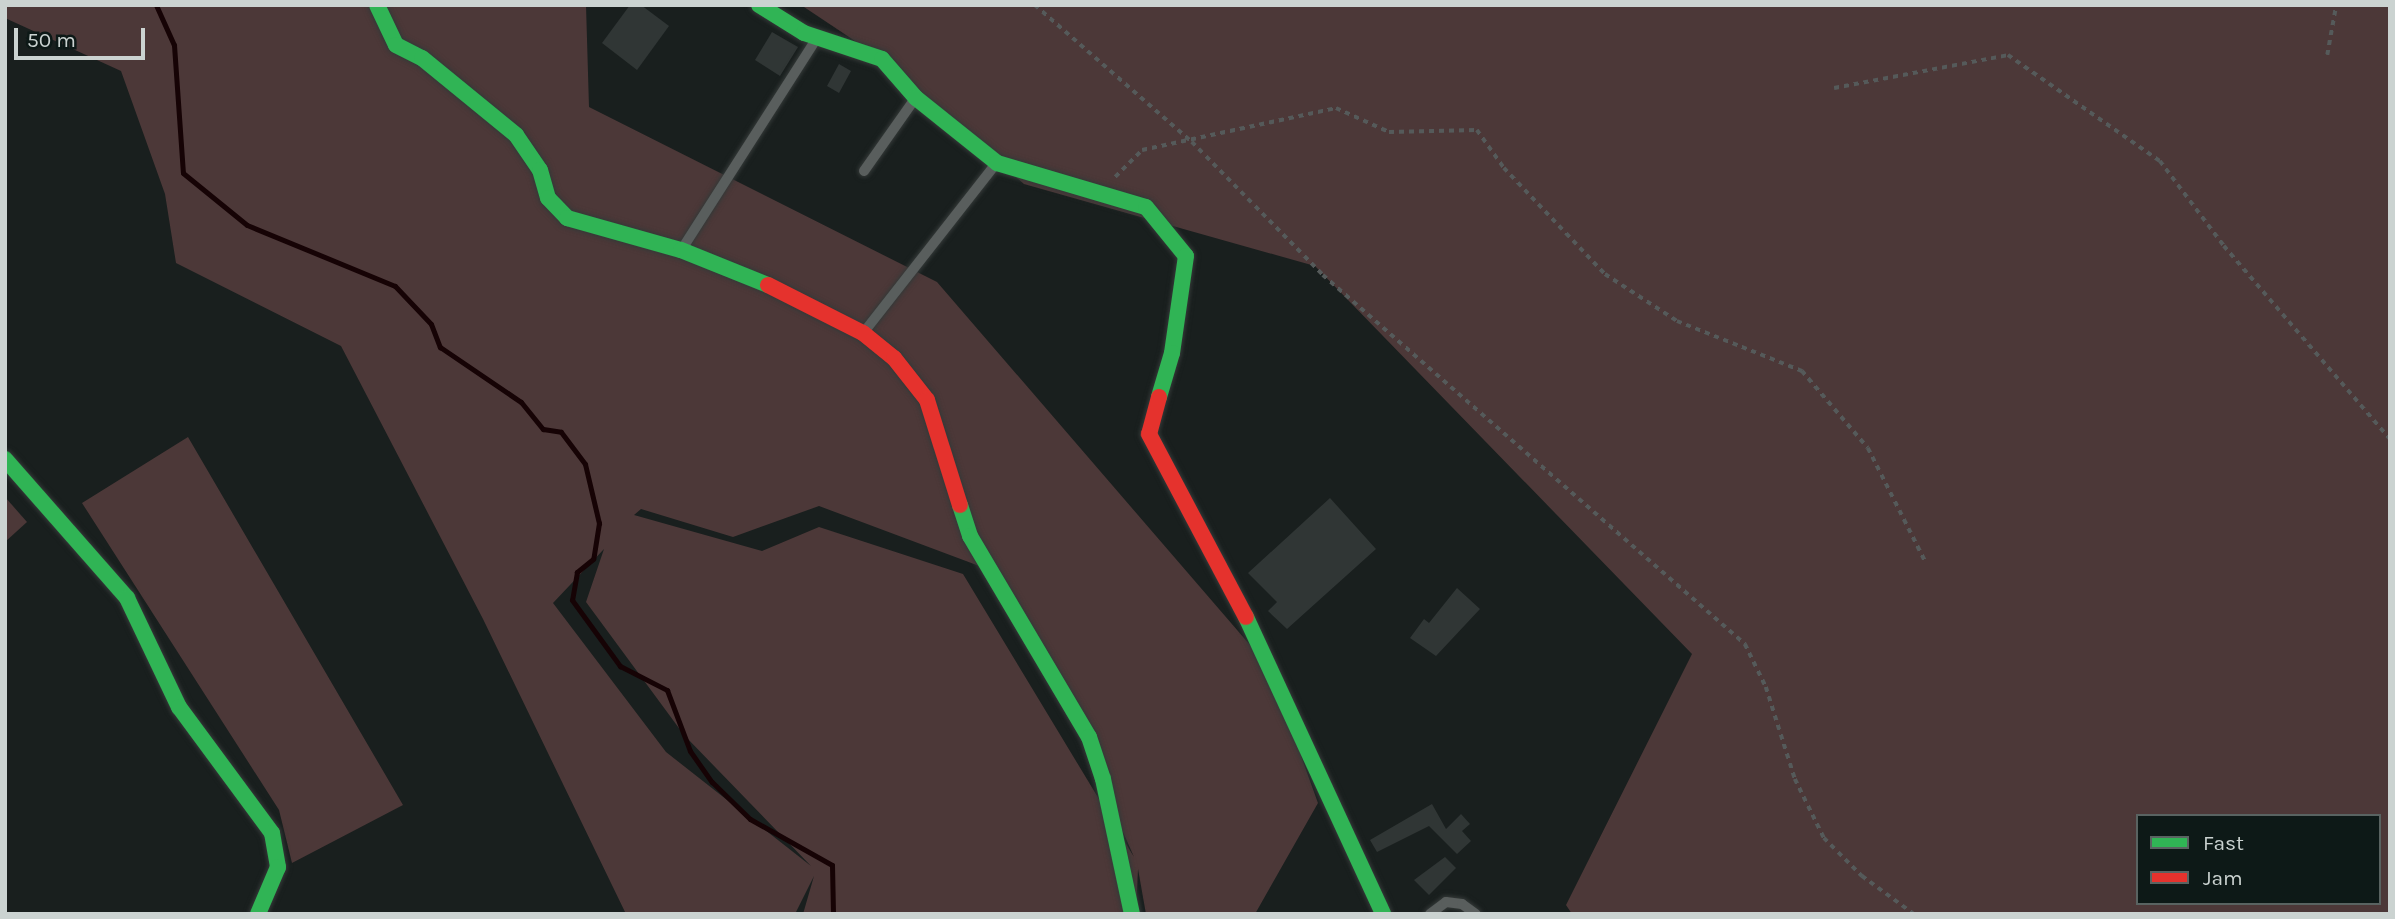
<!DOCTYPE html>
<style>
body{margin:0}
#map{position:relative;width:2395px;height:919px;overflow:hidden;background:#191f1e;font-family:Karla,sans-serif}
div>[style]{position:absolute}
.green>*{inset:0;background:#4c3838}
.stream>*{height:5px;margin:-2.5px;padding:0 2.5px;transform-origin:2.5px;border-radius:2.5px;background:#160305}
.building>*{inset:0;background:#303635}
.path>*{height:3.5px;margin-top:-1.75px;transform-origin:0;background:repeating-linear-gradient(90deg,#555a5a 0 5px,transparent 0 10px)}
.roads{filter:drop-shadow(0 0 2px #343938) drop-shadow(0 0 2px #343938)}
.lane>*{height:10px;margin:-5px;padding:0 5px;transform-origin:5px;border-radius:5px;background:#595e5d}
.fast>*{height:16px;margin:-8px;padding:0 8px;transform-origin:8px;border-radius:8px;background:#30b455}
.jam>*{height:16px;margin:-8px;padding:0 8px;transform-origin:8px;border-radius:8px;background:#e5322d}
span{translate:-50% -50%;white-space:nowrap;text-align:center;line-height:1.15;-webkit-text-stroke:5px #0d1917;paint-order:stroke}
.frame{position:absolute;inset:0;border:7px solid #cbd3d1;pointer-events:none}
.legend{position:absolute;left:2136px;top:814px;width:245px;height:91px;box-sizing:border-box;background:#0d1917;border:2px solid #596361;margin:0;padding:9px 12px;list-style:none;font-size:21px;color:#cbd3d1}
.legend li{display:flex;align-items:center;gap:14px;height:35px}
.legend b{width:35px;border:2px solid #596361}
.scale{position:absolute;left:14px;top:28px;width:131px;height:32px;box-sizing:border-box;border:4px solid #cbd3d1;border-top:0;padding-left:9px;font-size:21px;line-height:24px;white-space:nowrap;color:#cbd3d1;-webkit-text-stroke:5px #0d1917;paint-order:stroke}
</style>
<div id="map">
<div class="green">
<div style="clip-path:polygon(evenodd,5px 5px,586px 5px,589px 107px,937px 282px,1269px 667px,1318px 803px,1255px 914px,1146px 914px,1138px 869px,1136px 914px,803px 914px,814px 876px,795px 914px,626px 914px,483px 619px,341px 346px,176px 263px,165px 194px,121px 71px,5px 18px,5px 5px,819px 506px,990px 570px,1054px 676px,1134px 857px,963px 574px,819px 527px,762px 551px,634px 515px,641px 509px,733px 537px,819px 506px,5px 5px,604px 549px,586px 602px,684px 735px,811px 866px,666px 752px,553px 603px,604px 549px)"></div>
<div style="clip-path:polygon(evenodd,801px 5px,2390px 5px,2390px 914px,1572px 914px,1566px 905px,1692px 654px,1315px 266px,1024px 184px,882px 59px,801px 5px,2138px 816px,2379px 816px,2379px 903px,2138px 903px,2138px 816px)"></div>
<div style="clip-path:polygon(188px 437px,403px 805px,292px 863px,279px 810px,82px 503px)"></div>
<div style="clip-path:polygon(5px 497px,27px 522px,5px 542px)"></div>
</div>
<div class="stream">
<div style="left:156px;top:5px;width:44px;rotate:65.8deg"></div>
<div style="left:174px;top:45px;width:128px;rotate:86deg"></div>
<div style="left:183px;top:173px;width:82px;rotate:39.1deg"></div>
<div style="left:247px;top:225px;width:160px;rotate:22.4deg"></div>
<div style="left:395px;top:286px;width:52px;rotate:46.5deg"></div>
<div style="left:431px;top:324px;width:25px;rotate:69deg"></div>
<div style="left:440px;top:347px;width:98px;rotate:34.2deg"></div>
<div style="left:521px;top:402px;width:35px;rotate:51deg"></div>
<div style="left:543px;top:429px;width:18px;rotate:9deg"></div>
<div style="left:561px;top:432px;width:40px;rotate:53deg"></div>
<div style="left:585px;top:464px;width:61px;rotate:76.7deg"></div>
<div style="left:599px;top:523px;width:36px;rotate:99deg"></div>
<div style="left:593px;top:559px;width:21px;rotate:141deg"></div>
<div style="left:577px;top:572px;width:28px;rotate:100deg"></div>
<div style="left:572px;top:600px;width:82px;rotate:54deg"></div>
<div style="left:620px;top:666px;width:53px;rotate:27.1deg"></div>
<div style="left:667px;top:690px;width:65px;rotate:69.3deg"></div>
<div style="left:690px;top:751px;width:38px;rotate:55deg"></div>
<div style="left:712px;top:782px;width:53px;rotate:44.2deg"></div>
<div style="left:750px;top:819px;width:94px;rotate:29.3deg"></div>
<div style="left:832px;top:865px;width:49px;rotate:88.8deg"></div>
</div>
<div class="building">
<div style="clip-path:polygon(630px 5px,641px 5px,669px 26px,637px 70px,602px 43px)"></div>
<div style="clip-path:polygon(772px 32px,798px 47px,780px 76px,755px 60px)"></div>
<div style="clip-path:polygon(839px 64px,851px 71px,839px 93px,827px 86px)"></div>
<div style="clip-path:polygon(1330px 498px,1376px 549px,1287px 629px,1268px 611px,1277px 602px,1248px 573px)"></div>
<div style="clip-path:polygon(1457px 588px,1480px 609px,1436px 656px,1410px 638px,1424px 619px,1429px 623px)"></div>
<div style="clip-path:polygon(1432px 804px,1446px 829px,1461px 814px,1470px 824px,1462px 831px,1471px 841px,1457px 854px,1429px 826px,1377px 852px,1370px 840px)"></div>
<div style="clip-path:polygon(1445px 857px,1456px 868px,1429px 895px,1414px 880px)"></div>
</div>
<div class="path">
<div style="left:1035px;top:5px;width:208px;rotate:41.1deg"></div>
<div style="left:1192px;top:142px;width:187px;rotate:45.4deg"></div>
<div style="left:1323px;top:275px;width:561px;rotate:41.17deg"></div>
<div style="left:1745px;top:644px;width:48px;rotate:64deg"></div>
<div style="left:1766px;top:687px;width:96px;rotate:72.5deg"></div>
<div style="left:1795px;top:779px;width:66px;rotate:63.8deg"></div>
<div style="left:1824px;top:838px;width:54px;rotate:45deg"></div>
<div style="left:1862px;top:876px;width:64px;rotate:36.2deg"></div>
<div style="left:2327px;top:55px;width:51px;rotate:-79.8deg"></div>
<div style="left:1834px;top:88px;width:177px;rotate:-10.7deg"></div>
<div style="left:2008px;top:55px;width:185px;rotate:34.9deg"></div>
<div style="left:2160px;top:161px;width:106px;rotate:53deg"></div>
<div style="left:2224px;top:246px;width:255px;rotate:49.3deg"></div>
<div style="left:1115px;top:177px;width:38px;rotate:-45deg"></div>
<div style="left:1142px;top:150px;width:198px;rotate:-12.2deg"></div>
<div style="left:1336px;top:108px;width:58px;rotate:24.4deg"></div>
<div style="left:1389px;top:132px;width:88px;rotate:-1.3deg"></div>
<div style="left:1477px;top:130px;width:47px;rotate:54.6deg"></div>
<div style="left:1504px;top:168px;width:146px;rotate:46.4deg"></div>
<div style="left:1605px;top:274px;width:86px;rotate:33.1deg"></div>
<div style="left:1677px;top:321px;width:135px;rotate:21.8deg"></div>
<div style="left:1802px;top:371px;width:101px;rotate:49.4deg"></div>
<div style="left:1868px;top:448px;width:129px;rotate:63.2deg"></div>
</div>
<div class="roads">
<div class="lane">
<div style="left:864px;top:171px;width:87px;rotate:-54.8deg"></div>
<div style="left:682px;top:249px;width:250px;rotate:-57.4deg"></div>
<div style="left:864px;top:332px;width:212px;rotate:-51.9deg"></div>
<div style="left:1430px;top:914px;width:20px;rotate:-37deg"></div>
<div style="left:1446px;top:902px;width:16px;rotate:7deg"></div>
<div style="left:1462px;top:904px;width:17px;rotate:36deg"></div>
</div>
<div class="fast">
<div style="left:377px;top:5px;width:44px;rotate:64.6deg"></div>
<div style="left:396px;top:45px;width:29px;rotate:27deg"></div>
<div style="left:422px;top:58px;width:122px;rotate:39.3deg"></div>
<div style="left:516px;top:135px;width:42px;rotate:55.6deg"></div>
<div style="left:540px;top:170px;width:29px;rotate:74deg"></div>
<div style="left:548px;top:198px;width:28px;rotate:46deg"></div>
<div style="left:567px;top:218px;width:118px;rotate:15.7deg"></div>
<div style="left:681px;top:250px;width:94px;rotate:21.9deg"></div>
<div style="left:759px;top:5px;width:53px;rotate:31.9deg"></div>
<div style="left:804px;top:33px;width:82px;rotate:18.4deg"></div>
<div style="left:882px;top:59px;width:52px;rotate:48.9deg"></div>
<div style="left:916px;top:98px;width:104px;rotate:38.7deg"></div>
<div style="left:997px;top:163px;width:155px;rotate:16.5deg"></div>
<div style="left:1146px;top:207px;width:63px;rotate:50.8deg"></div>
<div style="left:1186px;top:256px;width:98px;rotate:98.2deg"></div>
<div style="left:1172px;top:353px;width:46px;rotate:106.5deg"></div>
<div style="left:5px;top:459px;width:185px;rotate:48.7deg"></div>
<div style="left:127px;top:598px;width:121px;rotate:64.5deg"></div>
<div style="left:179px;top:707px;width:157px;rotate:53.6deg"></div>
<div style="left:272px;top:833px;width:35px;rotate:80deg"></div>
<div style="left:278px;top:867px;width:51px;rotate:113.1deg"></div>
<div style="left:960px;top:505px;width:33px;rotate:72deg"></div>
<div style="left:970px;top:536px;width:234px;rotate:59.4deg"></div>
<div style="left:1089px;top:737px;width:44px;rotate:71.6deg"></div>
<div style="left:1103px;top:779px;width:138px;rotate:77.9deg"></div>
<div style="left:1246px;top:617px;width:327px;rotate:65.2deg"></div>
</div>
<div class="jam">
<div style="left:768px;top:285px;width:106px;rotate:26.8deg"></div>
<div style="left:863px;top:333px;width:40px;rotate:39deg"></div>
<div style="left:894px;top:358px;width:53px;rotate:51.8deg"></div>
<div style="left:927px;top:400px;width:110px;rotate:72.6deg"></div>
<div style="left:1159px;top:397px;width:38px;rotate:105deg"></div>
<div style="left:1149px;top:434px;width:207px;rotate:62.1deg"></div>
</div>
</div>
<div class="frame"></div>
<ul class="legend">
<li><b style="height:9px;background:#30b455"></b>Fast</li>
<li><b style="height:9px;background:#e5322d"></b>Jam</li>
</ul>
<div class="scale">50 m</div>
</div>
